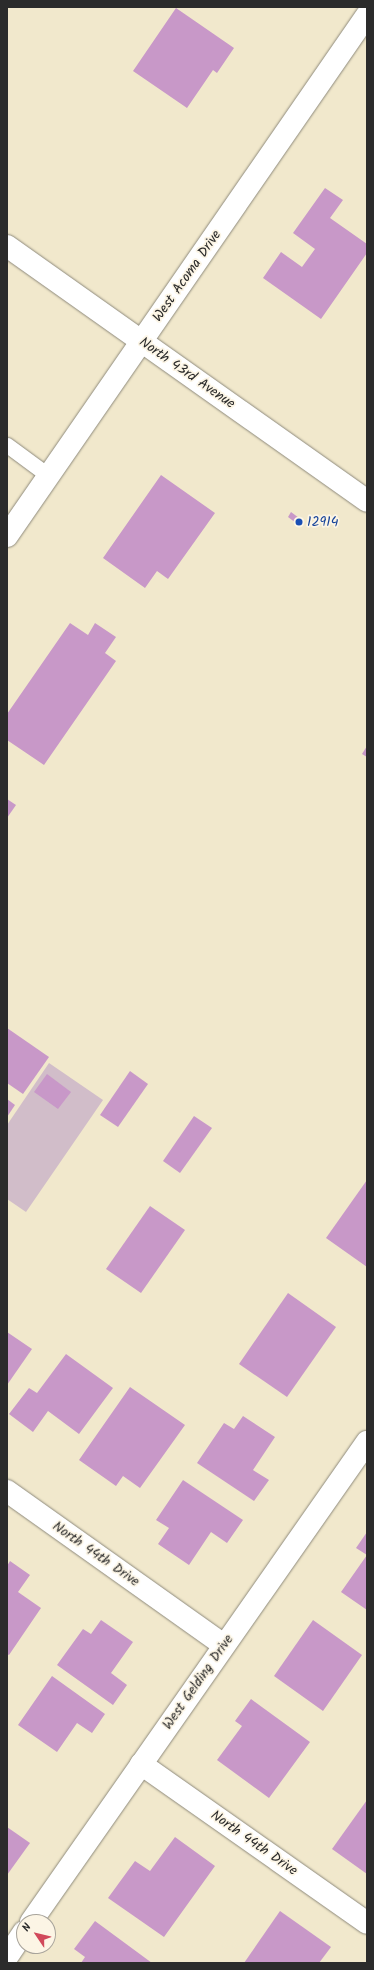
<!DOCTYPE html>
<style>
body{margin:0}
#map{position:relative;width:374px;height:1970px;overflow:hidden;background:#f1e8cc;font-family:Kalam,sans-serif}
div>[style]{position:absolute}
.industrial>*{inset:0;background:#d1bdc9}
.building>*{inset:0;background:#c898c8}
.roads{filter:drop-shadow(0 0 1px #8e8a7c) drop-shadow(0 0 1px #8e8a7c)}
.service>*{height:15px;margin:-7.5px;padding:0 7.5px;transform-origin:7.5px;border-radius:7.5px;background:#fff}
.minor>*{height:22px;margin:-11px;padding:0 11px;transform-origin:11px;border-radius:11px;background:#fff}
.tertiary>*{height:22px;margin:-11px;padding:0 11px;transform-origin:11px;border-radius:11px;background:#fff}
.secondary>*{height:22px;margin:-11px;padding:0 11px;transform-origin:11px;border-radius:11px;background:#fff}
.dots>*{width:11px;height:11px;translate:-50% -50%;box-sizing:border-box;border:2px solid #fcf5e5;border-radius:50%}
span{translate:-50% -50%;white-space:nowrap;text-align:center;line-height:1.15;-webkit-text-stroke:3.5px #fcf5e5;paint-order:stroke}
.street-label{font-size:14px;color:#2b2b2b}
.transit-label{font-size:14px;color:#164399}
.left{translate:0 -50%;text-align:left}
.frame{position:absolute;inset:0;border:8px solid #2b2b2b;pointer-events:none}
.north{position:absolute;left:16px;top:1914px;width:40px;height:40px;box-sizing:border-box;background:#fcf5e5;border:1px solid #a8a49b;border-radius:50%;rotate:305deg;font-size:11px;font-weight:700;line-height:16px;text-align:center;color:#2b2b2b}
.north::after{content:'';display:block;margin:auto;width:14px;height:18px;background:#d1495b;clip-path:polygon(50% 0,100% 100%,50% 72%,0 100%)}
</style>
<div id="map">
<div class="industrial">
<div style="clip-path:polygon(49px 1063px,103px 1100px,26px 1212px,7px 1199px,7px 1125px)"></div>
</div>
<div class="building">
<div style="clip-path:polygon(176px 8px,234px 48px,217px 73px,213px 70px,187px 108px,133px 71px)"></div>
<div style="clip-path:polygon(325px 188px,343px 200px,330px 218px,367px 244px,367px 253px,321px 319px,263px 278px,281px 252px,302px 267px,315px 249px,293px 233px)"></div>
<div style="clip-path:polygon(161px 475px,215px 513px,168px 579px,157px 571px,145px 588px,103px 558px)"></div>
<div style="clip-path:polygon(291px 512px,303px 521px,300px 526px,288px 517px)"></div>
<div style="clip-path:polygon(70px 623px,88px 635px,95px 623px,116px 637px,105px 653px,116px 661px,44px 765px,7px 740px,7px 714px)"></div>
<div style="clip-path:polygon(367px 746px,367px 757px,362px 754px)"></div>
<div style="clip-path:polygon(7px 799px,16px 805px,7px 818px)"></div>
<div style="clip-path:polygon(7px 1028px,49px 1057px,23px 1094px,7px 1083px)"></div>
<div style="clip-path:polygon(130px 1071px,148px 1084px,118px 1127px,100px 1115px)"></div>
<div style="clip-path:polygon(47px 1074px,71px 1092px,58px 1109px,34px 1092px)"></div>
<div style="clip-path:polygon(7px 1099px,15px 1105px,7px 1117px)"></div>
<div style="clip-path:polygon(194px 1116px,212px 1128px,180px 1173px,163px 1161px)"></div>
<div style="clip-path:polygon(367px 1180px,367px 1267px,326px 1238px)"></div>
<div style="clip-path:polygon(150px 1206px,185px 1230px,141px 1293px,106px 1269px)"></div>
<div style="clip-path:polygon(288px 1293px,336px 1327px,287px 1397px,239px 1364px)"></div>
<div style="clip-path:polygon(7px 1332px,32px 1349px,7px 1385px)"></div>
<div style="clip-path:polygon(66px 1354px,113px 1388px,79px 1434px,48px 1411px,33px 1432px,9px 1414px,29px 1388px,37px 1393px)"></div>
<div style="clip-path:polygon(130px 1387px,185px 1425px,140px 1488px,123px 1476px,116px 1486px,79px 1460px)"></div>
<div style="clip-path:polygon(243px 1416px,275px 1437px,253px 1470px,269px 1480px,254px 1501px,197px 1463px,224px 1423px,234px 1429px)"></div>
<div style="clip-path:polygon(183px 1480px,243px 1520px,227px 1543px,211px 1532px,189px 1565px,158px 1544px,169px 1528px,156px 1520px)"></div>
<div style="clip-path:polygon(367px 1532px,367px 1610px,341px 1592px,367px 1555px,356px 1548px)"></div>
<div style="clip-path:polygon(10px 1561px,30px 1575px,18px 1592px,41px 1608px,9px 1655px,7px 1654px,7px 1566px)"></div>
<div style="clip-path:polygon(101px 1620px,133px 1642px,111px 1673px,127px 1685px,113px 1705px,57px 1665px,83px 1629px,91px 1634px)"></div>
<div style="clip-path:polygon(313px 1620px,362px 1655px,323px 1711px,274px 1676px)"></div>
<div style="clip-path:polygon(52px 1676px,105px 1714px,92px 1733px,77px 1723px,57px 1752px,18px 1725px)"></div>
<div style="clip-path:polygon(251px 1699px,310px 1742px,269px 1798px,217px 1760px,242px 1726px,235px 1721px)"></div>
<div style="clip-path:polygon(367px 1800px,367px 1874px,332px 1849px)"></div>
<div style="clip-path:polygon(7px 1827px,30px 1843px,7px 1875px)"></div>
<div style="clip-path:polygon(175px 1837px,215px 1866px,164px 1937px,108px 1898px,135px 1861px,150px 1871px)"></div>
<div style="clip-path:polygon(280px 1911px,331px 1947px,319px 1963px,244px 1963px)"></div>
<div style="clip-path:polygon(95px 1921px,152px 1963px,81px 1963px,85px 1957px,74px 1949px)"></div>
</div>
<div class="roads">
<div class="service">
<div style="left:7px;top:445px;width:52px;rotate:36.4deg"></div>
</div>
<div class="minor">
<div style="left:7px;top:1491px;width:266px;rotate:35.4deg"></div>
<div style="left:141px;top:1764px;width:276px;rotate:35.1deg"></div>
<div style="left:31px;top:1922px;width:586px;rotate:-55.01deg"></div>
<div style="left:7px;top:1957px;width:30px;rotate:-56deg"></div>
</div>
<div class="tertiary">
<div style="left:7px;top:536px;width:633px;rotate:-55.36deg"></div>
</div>
<div class="secondary">
<div style="left:7px;top:246px;width:441px;rotate:35.3deg"></div>
</div>
</div>
<div class="dots">
<div style="left:299px;top:522px;background:#1a4fb4"></div>
</div>
<div class="street-label">
<span style="left:187px;top:276px;rotate:-55deg">West Acoma Drive</span>
<span style="left:187px;top:373px;rotate:35deg">North 43rd Avenue</span>
<span style="left:96px;top:1554px;rotate:35deg">North 44th Drive</span>
<span style="left:198px;top:1682px;rotate:-55deg">West Gelding Drive</span>
<span style="left:254px;top:1843px;rotate:35deg">North 44th Drive</span>
</div>
<div class="transit-label">
<span class="left" style="left:307px;top:522px">12914</span>
</div>
<div class="frame"></div>
<div class="north">N</div>
</div>
